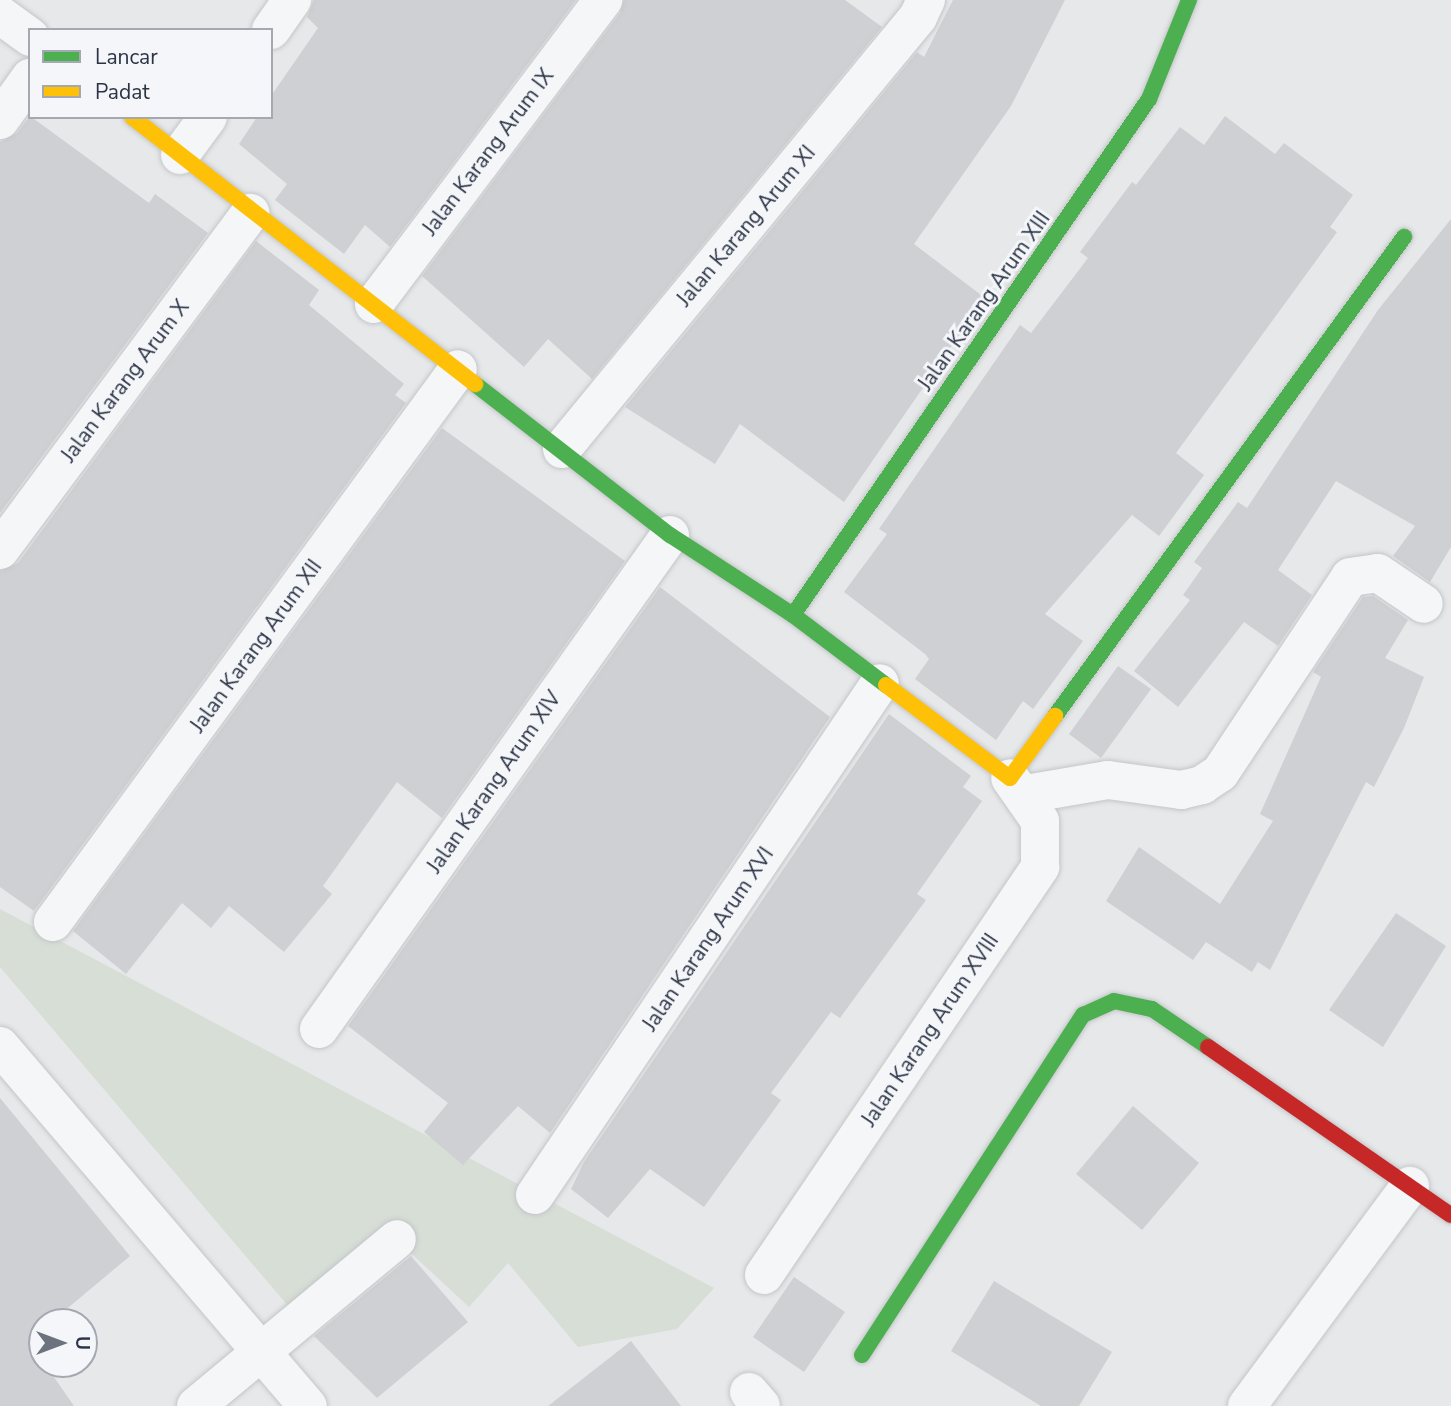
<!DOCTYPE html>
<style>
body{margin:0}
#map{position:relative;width:1451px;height:1406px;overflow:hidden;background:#e6e8ea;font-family:"Nunito Sans",sans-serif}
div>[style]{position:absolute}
.green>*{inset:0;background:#d6ded6}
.building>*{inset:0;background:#ced0d3}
.roads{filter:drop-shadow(0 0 2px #c4c6c8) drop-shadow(0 0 2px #c4c6c8)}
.street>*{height:38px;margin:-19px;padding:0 19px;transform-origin:19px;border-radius:19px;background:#f5f6f7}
.fast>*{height:16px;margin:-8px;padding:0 8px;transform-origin:8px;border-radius:8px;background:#4caf50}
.slow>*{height:16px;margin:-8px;padding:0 8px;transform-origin:8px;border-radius:8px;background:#ffc107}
.jam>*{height:16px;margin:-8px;padding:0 8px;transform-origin:8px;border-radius:8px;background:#c62828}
span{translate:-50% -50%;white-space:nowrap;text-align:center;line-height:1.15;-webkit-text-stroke:6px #f4f6f9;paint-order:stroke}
.street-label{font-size:21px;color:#2b3445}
.legend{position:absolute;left:28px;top:28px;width:245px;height:91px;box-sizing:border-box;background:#f4f6f9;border:2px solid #a4a8b1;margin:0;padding:9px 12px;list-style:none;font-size:21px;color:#2b3445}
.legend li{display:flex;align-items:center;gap:14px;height:35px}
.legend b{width:35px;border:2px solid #a4a8b1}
.north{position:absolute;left:28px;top:1308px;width:70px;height:70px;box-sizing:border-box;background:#f4f6f9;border:2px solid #a4a8b1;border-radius:50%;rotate:90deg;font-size:19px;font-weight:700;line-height:28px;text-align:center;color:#2b3445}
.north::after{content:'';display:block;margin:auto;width:24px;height:32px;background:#6c737f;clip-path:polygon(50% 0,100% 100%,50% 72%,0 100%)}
</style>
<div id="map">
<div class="green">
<div style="clip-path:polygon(0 909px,714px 1288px,677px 1329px,578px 1347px,508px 1263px,469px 1307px,385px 1229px,289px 1307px,0 967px)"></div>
</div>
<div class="building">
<div style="clip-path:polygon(314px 0,576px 0,390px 247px,365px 225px,344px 254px,275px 200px,287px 184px,239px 144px,257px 117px,271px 117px,271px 96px,318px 28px,307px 17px)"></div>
<div style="clip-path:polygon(624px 0,845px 0,882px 27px,592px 379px,548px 339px,524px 367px,422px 276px,620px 13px)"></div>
<div style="clip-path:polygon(953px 0,1065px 0,1011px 106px,914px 244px,985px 298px,844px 502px,740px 424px,715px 464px,625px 407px,917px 52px,924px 57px)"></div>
<div style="clip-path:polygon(30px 116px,149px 203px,155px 194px,208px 233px,0 513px,0 142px,17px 133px)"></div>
<div style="clip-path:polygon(1225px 116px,1275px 154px,1284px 143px,1353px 195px,1330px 227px,1337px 232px,1176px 453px,1204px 475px,1159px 536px,1132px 515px,1045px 614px,1083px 641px,1033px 709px,1023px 701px,996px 740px,915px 679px,929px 659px,925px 654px,844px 592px,887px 534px,879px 529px,1020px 325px,1031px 333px,1088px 258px,1080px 252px,1132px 182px,1136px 185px,1180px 127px,1204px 145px)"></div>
<div style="clip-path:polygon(1451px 219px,1451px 547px,1430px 582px,1393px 556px,1415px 526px,1336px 481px,1278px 570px,1312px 595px,1278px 646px,1244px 622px,1178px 707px,1134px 671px,1190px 600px,1183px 595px,1202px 568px,1194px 562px,1238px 502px,1247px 508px,1378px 310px)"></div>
<div style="clip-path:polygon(256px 241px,319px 290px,309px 305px,404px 384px,395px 395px,406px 403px,34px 911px,0 887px,0 571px,18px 563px)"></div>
<div style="clip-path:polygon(442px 428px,625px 561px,442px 818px,397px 782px,323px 886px,332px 894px,284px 952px,229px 906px,211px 928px,182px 903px,126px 974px,73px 931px)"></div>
<div style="clip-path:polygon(660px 587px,830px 717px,550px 1133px,518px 1106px,463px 1165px,424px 1132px,448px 1103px,348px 1026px)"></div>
<div style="clip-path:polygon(1373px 596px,1408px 620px,1385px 658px,1424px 677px,1404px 728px,1374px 787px,1366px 782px,1270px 970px,1258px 962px,1252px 972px,1206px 942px,1193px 960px,1106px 901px,1139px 847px,1220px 904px,1273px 821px,1260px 814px,1321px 677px,1313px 672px,1363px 597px)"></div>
<div style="clip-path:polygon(1118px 666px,1151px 689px,1101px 758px,1069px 734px)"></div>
<div style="clip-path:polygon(889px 714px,971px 776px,963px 787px,982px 801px,917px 894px,926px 900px,840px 1018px,831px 1012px,771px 1093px,781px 1100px,704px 1207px,650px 1169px,608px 1218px,571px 1189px,584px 1162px)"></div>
<div style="clip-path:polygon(1396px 913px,1446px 946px,1383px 1047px,1329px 1010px)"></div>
<div style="clip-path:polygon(0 1098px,130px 1256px,51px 1322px,42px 1322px,42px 1330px,29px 1341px,74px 1406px,0 1406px)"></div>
<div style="clip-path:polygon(1133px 1106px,1199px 1163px,1142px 1230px,1076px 1174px)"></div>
<div style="clip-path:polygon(411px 1256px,468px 1322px,377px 1398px,314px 1336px)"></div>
<div style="clip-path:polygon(794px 1277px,845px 1312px,804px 1372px,753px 1337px)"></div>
<div style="clip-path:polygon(994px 1281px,1112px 1352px,1079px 1406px,1041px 1406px,951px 1351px)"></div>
<div style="clip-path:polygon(631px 1341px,681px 1406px,548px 1406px)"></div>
</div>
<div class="roads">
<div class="street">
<div style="left:0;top:15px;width:37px;rotate:36deg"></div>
<div style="left:271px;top:30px;width:37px;rotate:-55deg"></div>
<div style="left:0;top:120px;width:52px;rotate:-54.5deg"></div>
<div style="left:180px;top:155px;width:47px;rotate:-53.6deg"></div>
<div style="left:374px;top:304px;width:381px;rotate:-53deg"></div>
<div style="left:562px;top:449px;width:560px;rotate:-50.51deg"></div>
<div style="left:918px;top:17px;width:19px;rotate:-65deg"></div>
<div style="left:0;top:550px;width:420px;rotate:-53.4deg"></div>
<div style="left:1026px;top:794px;width:83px;rotate:-9.7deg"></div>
<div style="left:1108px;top:780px;width:74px;rotate:7.8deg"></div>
<div style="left:1181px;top:790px;width:22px;rotate:-13deg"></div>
<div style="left:1202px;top:785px;width:22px;rotate:-34deg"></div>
<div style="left:1220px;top:773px;width:235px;rotate:-56.4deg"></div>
<div style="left:1350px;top:577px;width:28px;rotate:-8deg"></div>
<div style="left:1378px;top:573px;width:55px;rotate:34deg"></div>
<div style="left:53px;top:922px;width:685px;rotate:-53.78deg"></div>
<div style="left:319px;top:1029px;width:606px;rotate:-54.61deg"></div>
<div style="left:0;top:1046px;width:474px;rotate:49.5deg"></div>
<div style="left:535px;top:1195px;width:617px;rotate:-56.03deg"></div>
<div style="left:764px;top:1275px;width:493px;rotate:-55.9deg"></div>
<div style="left:1040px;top:867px;width:46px;rotate:-90deg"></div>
<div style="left:1040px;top:821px;width:52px;rotate:-124.9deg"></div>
<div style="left:749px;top:1392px;width:18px;rotate:49deg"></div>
<div style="left:196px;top:1406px;width:261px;rotate:-39.7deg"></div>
<div style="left:1247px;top:1406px;width:274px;rotate:-53.5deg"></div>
</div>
<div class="fast">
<div style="left:475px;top:384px;width:247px;rotate:37.8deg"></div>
<div style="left:670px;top:535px;width:147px;rotate:33deg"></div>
<div style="left:793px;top:615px;width:116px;rotate:37deg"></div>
<div style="left:793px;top:615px;width:627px;rotate:-55.4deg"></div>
<div style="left:1149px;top:99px;width:107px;rotate:-68deg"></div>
<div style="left:1055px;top:716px;width:593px;rotate:-53.92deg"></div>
<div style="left:862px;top:1355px;width:406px;rotate:-57deg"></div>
<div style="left:1083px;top:1015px;width:34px;rotate:-24deg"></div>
<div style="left:1114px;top:1001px;width:39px;rotate:12deg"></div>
<div style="left:1152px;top:1009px;width:68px;rotate:34.2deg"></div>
</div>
<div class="slow">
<div style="left:132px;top:117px;width:435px;rotate:37.9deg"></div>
<div style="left:886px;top:685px;width:155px;rotate:36.9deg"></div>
<div style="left:1010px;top:778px;width:77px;rotate:-54deg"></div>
</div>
<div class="jam">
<div style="left:1208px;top:1047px;width:295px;rotate:34.7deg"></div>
</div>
</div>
<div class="street-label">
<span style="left:488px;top:152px;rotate:-53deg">Jalan Karang Arum IX</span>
<span style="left:746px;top:226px;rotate:-50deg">Jalan Karang Arum XI</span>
<span style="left:984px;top:301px;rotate:-55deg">Jalan Karang Arum XIII</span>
<span style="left:125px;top:381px;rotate:-53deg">Jalan Karang Arum X</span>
<span style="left:256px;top:646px;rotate:-54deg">Jalan Karang Arum XII</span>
<span style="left:494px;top:782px;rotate:-55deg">Jalan Karang Arum XIV</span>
<span style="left:708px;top:939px;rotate:-56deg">Jalan Karang Arum XVI</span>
<span style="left:930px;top:1030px;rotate:-56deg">Jalan Karang Arum XVIII</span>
</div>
<ul class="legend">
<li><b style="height:9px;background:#4caf50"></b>Lancar</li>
<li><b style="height:9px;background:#ffc107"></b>Padat</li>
</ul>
<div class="north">U</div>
</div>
